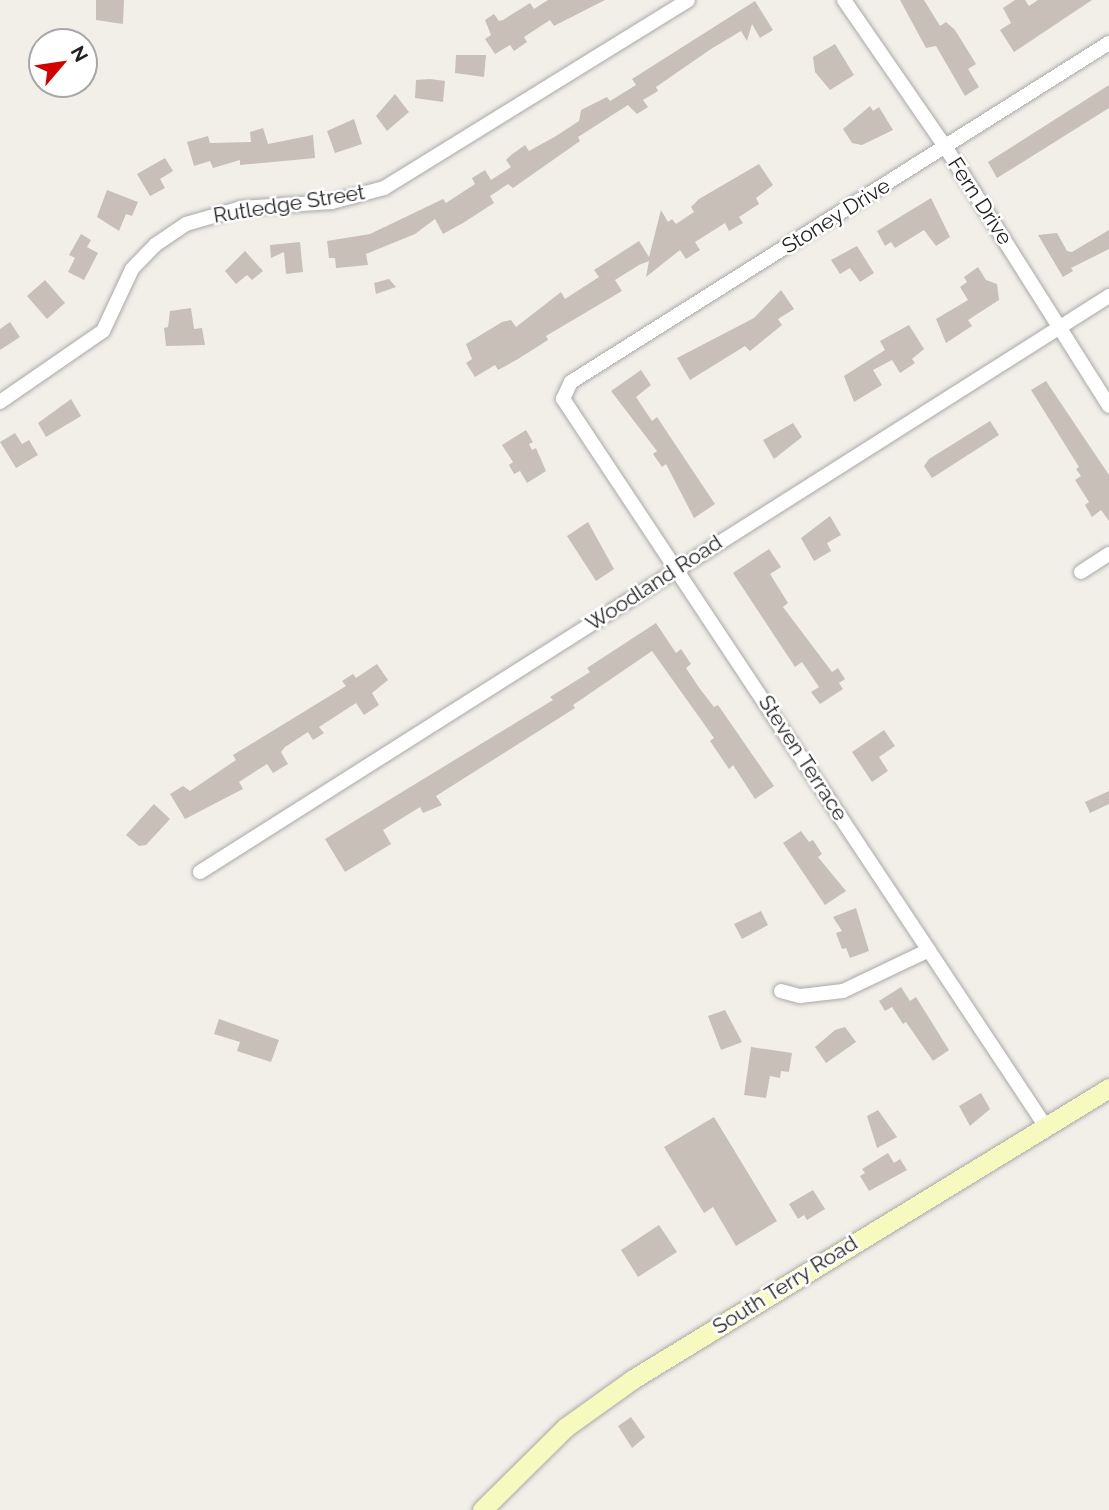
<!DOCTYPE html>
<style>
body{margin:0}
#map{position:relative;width:1109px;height:1510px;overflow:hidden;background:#f2efe9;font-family:Raleway,sans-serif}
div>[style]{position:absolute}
.building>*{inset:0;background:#c7bfb8}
.roads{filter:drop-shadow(0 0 2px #a9a9a9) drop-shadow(0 0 2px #a9a9a9)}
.street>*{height:14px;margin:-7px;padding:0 7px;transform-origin:7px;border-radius:7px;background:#fff}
.secondary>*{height:19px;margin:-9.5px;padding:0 9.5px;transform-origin:9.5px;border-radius:9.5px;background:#f7fabf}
span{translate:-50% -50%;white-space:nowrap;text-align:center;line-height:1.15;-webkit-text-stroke:5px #fff;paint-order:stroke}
.street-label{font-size:21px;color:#222}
.north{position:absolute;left:28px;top:28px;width:70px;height:70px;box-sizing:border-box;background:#fff;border:2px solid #a7a7a7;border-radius:50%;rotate:61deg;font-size:19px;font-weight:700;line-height:28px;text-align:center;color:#222}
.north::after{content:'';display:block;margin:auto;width:24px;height:32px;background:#d40000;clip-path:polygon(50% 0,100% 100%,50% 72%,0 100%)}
</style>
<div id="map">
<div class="building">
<div style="clip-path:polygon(96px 0,124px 0,123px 24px,96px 20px)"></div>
<div style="clip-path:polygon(548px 0,605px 0,554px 26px,550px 20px,524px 37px,527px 42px,514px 51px,510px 45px,495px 54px,485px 39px,491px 35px,485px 20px,494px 14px,499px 21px,503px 20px,530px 3px,534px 9px)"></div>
<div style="clip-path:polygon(900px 0,924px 0,940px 26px,946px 22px,955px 30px,976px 64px,968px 69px,979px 87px,965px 96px,936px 46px,926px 48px)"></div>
<div style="clip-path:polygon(1015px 0,1025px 0,1029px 6px,1038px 0,1092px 0,1014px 52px,1000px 30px,1011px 23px,1003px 8px)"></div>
<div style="clip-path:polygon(755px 1px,773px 30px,760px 38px,752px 24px,747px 41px,741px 31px,711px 49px,656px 87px,658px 91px,643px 100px,648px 107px,637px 114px,628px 105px,578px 137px,580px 141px,513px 188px,508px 184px,490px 196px,494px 203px,463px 223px,443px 234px,435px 219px,415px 234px,366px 254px,368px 265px,336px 268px,335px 258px,329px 258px,327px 241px,370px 234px,443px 199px,446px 203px,475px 184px,472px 178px,485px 170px,491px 180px,511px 167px,506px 160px,511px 155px,525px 145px,529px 151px,556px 136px,579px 121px,581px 110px,607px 97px,610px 101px,636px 85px,632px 79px)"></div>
<div style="clip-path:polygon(835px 44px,854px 75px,830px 90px,815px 72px,813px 57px)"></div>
<div style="clip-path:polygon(456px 55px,486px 55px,484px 77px,455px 73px)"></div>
<div style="clip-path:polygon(430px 79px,445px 81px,443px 102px,415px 98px,416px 80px)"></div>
<div style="clip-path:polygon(1109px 85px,1109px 108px,997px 178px,988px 162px)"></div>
<div style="clip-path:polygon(395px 94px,409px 112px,387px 131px,376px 116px)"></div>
<div style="clip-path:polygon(870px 106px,873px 111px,879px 107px,893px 130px,862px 145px,852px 143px,843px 129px)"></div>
<div style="clip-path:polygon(354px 119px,362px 144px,335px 153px,327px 131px)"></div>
<div style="clip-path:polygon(263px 128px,268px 144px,313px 135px,315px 158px,240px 165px,240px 160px,213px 168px,210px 161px,194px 166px,187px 142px,208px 136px,210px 143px,251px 142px,250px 132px)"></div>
<div style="clip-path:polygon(165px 158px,173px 171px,160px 179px,165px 188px,150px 196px,137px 174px)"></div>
<div style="clip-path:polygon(759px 164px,773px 185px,756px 198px,759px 204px,739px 217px,743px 223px,729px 231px,725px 223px,695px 242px,700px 250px,686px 259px,680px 250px,646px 277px,649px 261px,639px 265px,615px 280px,622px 291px,546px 336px,548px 340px,518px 359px,498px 370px,495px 365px,475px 377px,466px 363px,472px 359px,466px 344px,502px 322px,511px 320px,516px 327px,561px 292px,565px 299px,599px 277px,594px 270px,639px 241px,649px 257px,661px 210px,668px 222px,672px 219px,676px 224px,694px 212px,691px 207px,699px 199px)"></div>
<div style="clip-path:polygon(107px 190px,138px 202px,132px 216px,126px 214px,119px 231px,97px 217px)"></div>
<div style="clip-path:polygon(931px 198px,950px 237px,936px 246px,924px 230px,895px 248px,891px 242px,885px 246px,877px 231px)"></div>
<div style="clip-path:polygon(1109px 230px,1109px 249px,1071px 268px,1073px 271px,1063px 277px,1038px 235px,1057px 233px,1067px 251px,1072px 252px)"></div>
<div style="clip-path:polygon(81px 234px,91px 240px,87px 247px,98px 253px,84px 280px,68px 272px,75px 258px,69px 255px)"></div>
<div style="clip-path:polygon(300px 242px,303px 272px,286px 274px,284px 252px,271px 258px,270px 245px)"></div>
<div style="clip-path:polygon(857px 246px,874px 273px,860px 282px,850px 268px,840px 274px,831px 260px)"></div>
<div style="clip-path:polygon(245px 251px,263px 271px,252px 280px,247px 275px,236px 284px,225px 271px)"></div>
<div style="clip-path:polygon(978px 267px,986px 280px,997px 284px,999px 300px,968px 320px,972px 326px,946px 343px,936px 319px,968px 300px,960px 287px,967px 282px,964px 277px)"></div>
<div style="clip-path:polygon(389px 279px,396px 287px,376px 294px,374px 283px)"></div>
<div style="clip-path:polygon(45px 280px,65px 303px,47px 319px,27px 296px)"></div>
<div style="clip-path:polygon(781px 290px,794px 309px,778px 319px,782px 325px,750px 351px,745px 346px,690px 380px,677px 358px,754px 318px)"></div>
<div style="clip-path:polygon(191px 308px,194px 329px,202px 328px,205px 345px,166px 346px,164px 328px,168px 327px,170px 311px)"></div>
<div style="clip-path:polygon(10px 322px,20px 337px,0 350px,0 329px)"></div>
<div style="clip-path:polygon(909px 325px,924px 349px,912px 359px,915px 363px,900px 373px,892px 360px,873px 370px,882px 385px,854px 402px,844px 376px,885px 350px,880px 341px)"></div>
<div style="clip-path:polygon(641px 370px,651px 385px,636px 397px,652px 421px,657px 417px,715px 504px,694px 518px,666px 464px,662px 467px,653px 454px,657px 451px,611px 391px)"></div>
<div style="clip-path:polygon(1046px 381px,1109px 475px,1109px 521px,1101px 510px,1092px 517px,1085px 505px,1089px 502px,1075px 480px,1081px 476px,1076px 469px,1079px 467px,1031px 390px)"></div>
<div style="clip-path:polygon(71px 399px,81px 416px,46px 437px,38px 423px)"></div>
<div style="clip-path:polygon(990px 421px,999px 435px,932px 478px,924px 466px,929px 459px)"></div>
<div style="clip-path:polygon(793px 423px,802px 437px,774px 459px,763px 440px)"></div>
<div style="clip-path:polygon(526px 430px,533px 442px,529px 444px,532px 450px,536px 448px,546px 471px,527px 483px,520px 471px,514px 474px,509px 465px,513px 462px,502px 445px)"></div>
<div style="clip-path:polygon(15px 433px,22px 444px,29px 440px,38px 455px,16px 468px,0 442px)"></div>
<div style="clip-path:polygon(830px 516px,841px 535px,827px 543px,831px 551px,814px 561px,801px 538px)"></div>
<div style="clip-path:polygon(588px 522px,614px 569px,596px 581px,567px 536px)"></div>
<div style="clip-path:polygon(769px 549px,781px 567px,770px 574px,788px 603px,783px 607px,832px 672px,838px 668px,845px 679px,839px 683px,843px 689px,820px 704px,811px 692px,819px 687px,802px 662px,795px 667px,733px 573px)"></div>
<div style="clip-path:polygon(656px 623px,676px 653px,681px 649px,691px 664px,686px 668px,700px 689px,714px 707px,718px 705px,774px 786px,755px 799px,733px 765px,729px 769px,710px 741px,714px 738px,652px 651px,573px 705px,575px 708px,436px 796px,442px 805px,423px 813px,420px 807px,383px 830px,391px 844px,345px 872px,325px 839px,553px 700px,550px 697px,590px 672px,587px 668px)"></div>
<div style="clip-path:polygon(377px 664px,388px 680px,372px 693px,379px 705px,364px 715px,356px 703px,319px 727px,324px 733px,313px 740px,308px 732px,285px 747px,281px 752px,288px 764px,273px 773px,267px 764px,239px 782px,243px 789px,185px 819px,170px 794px,183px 786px,190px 791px,236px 760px,233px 755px,346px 686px,342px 681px,353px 674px,356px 678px)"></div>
<div style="clip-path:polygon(884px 730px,895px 746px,879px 757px,888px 771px,872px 782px,852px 752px)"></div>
<div style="clip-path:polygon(1109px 791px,1109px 804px,1090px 813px,1085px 802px)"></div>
<div style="clip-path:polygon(154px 804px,170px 819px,146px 845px,139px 846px,126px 835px)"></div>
<div style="clip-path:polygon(801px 831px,809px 842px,813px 840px,822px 854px,818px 857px,846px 891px,825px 905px,783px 843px)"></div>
<div style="clip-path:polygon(856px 908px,869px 951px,850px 958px,846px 948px,842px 949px,836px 933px,842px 931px,833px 917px)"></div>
<div style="clip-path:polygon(761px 911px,768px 925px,742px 939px,734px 924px)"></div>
<div style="clip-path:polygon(901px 987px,910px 1001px,916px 997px,949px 1050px,933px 1061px,906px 1022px,903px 1024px,892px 1007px,885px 1011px,879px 1001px)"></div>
<div style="clip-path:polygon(725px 1010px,742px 1042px,721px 1050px,708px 1016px)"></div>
<div style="clip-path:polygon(219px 1019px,279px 1040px,271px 1062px,237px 1051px,240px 1042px,214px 1034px)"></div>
<div style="clip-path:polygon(845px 1027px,856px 1042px,826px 1063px,815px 1047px,835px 1030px)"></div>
<div style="clip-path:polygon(751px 1047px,792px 1053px,789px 1072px,781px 1071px,780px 1078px,770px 1076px,766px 1098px,744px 1095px)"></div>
<div style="clip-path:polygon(981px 1093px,990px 1109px,970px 1126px,959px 1106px)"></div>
<div style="clip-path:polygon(878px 1110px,897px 1137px,877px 1148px,867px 1116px)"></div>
<div style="clip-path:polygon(714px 1117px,777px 1221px,736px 1246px,713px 1207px,704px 1213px,664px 1147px)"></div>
<div style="clip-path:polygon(888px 1153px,894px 1163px,900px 1159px,907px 1170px,869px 1191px,860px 1176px,865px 1173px,862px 1169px)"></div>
<div style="clip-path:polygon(813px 1190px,825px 1209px,807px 1220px,804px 1215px,798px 1219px,789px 1204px)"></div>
<div style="clip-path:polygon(659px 1225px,677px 1252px,638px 1277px,621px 1250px)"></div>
<div style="clip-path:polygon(631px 1417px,645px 1437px,632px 1448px,618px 1426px)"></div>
</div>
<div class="roads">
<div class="street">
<div style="left:844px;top:0;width:180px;rotate:55.4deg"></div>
<div style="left:946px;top:148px;width:305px;rotate:57.7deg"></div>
<div style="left:0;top:402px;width:125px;rotate:-34.6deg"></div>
<div style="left:103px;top:331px;width:68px;rotate:-64.9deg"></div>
<div style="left:132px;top:269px;width:33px;rotate:-46deg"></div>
<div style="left:155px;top:245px;width:37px;rotate:-34deg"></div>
<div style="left:186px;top:224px;width:57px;rotate:-16.2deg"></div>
<div style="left:241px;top:208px;width:91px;rotate:-3.8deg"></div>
<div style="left:332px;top:202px;width:54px;rotate:-15.1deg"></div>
<div style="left:384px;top:188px;width:357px;rotate:-31.7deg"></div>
<div style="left:1081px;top:572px;width:33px;rotate:-33deg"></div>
<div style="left:200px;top:872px;width:1076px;rotate:-32.36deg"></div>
<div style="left:781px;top:991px;width:20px;rotate:15deg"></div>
<div style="left:800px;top:996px;width:43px;rotate:-6.6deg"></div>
<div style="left:843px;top:991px;width:95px;rotate:-25.5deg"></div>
<div style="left:1046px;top:1127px;width:874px;rotate:-123.56deg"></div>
<div style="left:563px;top:399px;width:19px;rotate:-65deg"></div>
<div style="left:571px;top:382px;width:636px;rotate:-32.22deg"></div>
</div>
<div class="secondary">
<div style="left:482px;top:1510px;width:118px;rotate:-44.7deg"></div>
<div style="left:566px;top:1427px;width:82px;rotate:-35.6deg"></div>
<div style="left:633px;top:1379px;width:558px;rotate:-31.44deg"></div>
</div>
</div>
<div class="street-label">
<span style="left:980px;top:201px;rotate:57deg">Fern Drive</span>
<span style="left:289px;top:204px;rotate:-9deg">Rutledge Street</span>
<span style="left:836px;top:216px;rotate:-32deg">Stoney Drive</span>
<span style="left:654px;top:583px;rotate:-33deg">Woodland Road</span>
<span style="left:803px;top:758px;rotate:57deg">Steven Terrace</span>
<span style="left:785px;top:1285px;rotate:-32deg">South Terry Road</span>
</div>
<div class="north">N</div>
</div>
